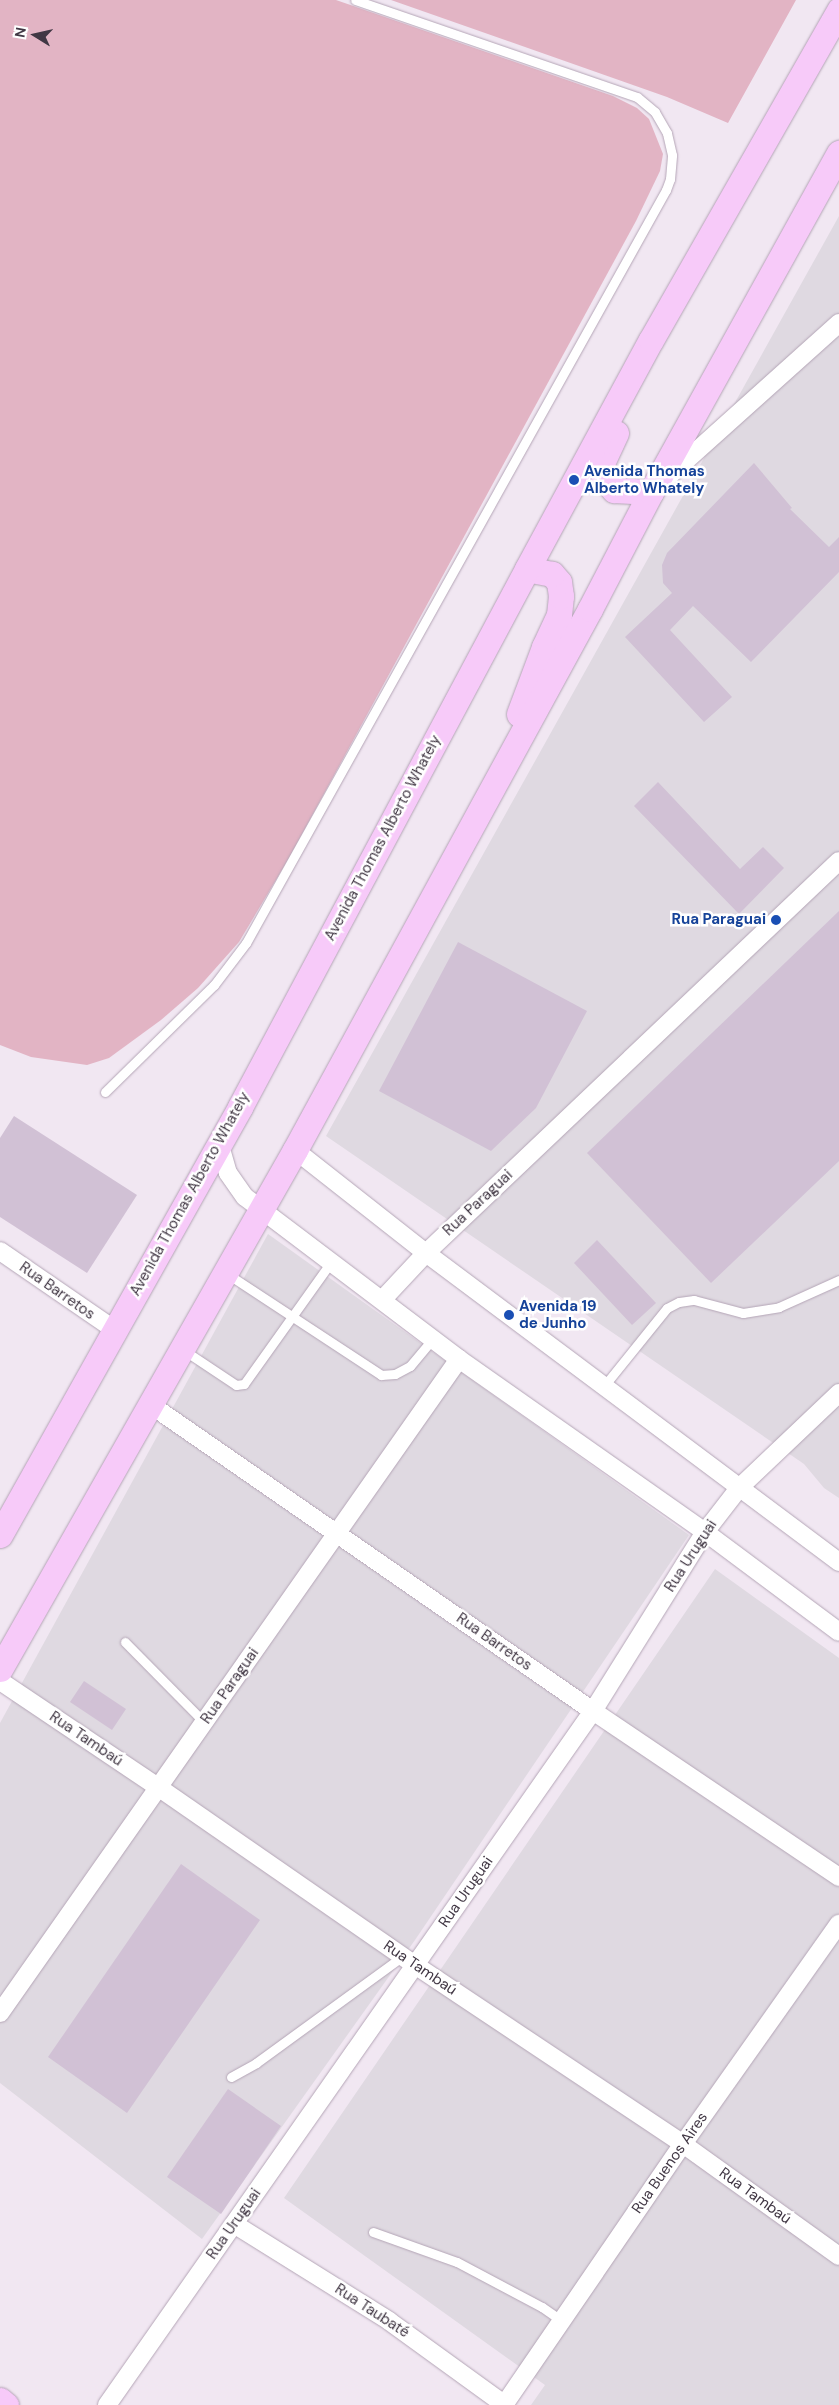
<!DOCTYPE html>
<meta charset="utf-8">
<style>
body{margin:0}
#map{position:relative;width:839px;height:2405px;overflow:hidden;background:#f1e7f2;font-family:"DM Sans",sans-serif}
div>[style]{position:absolute}
.industrial>*{inset:0;background:#dfd9e1}
.green>*{inset:0;background:#e2b4c4}
.building>*{inset:0;background:#d1c1d5}
.roads{filter:drop-shadow(0 0 1px #b4a5b6) drop-shadow(0 0 1px #b4a5b6)}
.service>*{height:9px;margin:-4.5px;padding:0 4.5px;transform-origin:4.5px;border-radius:4.5px;background:#fff}
.minor>*{height:18px;margin:-9px;padding:0 9px;transform-origin:9px;border-radius:9px;background:#fff}
.secondary>*{height:25px;margin:-12.5px;padding:0 12.5px;transform-origin:12.5px;border-radius:12.5px;background:#f7caf9}
.dots>*{width:14px;height:14px;translate:-50% -50%;box-sizing:border-box;border:2px solid #fff;border-radius:50%}
span{translate:-50% -50%;white-space:nowrap;text-align:center;line-height:1.15;-webkit-text-stroke:5px #fff;paint-order:stroke}
.transit-label{font-size:15px;color:#164399;font-weight:700}
.left{translate:0 -50%;text-align:left}
.right{translate:-100% -50%;text-align:right}
.street-label{font-size:15px;color:#413744}
.north{position:absolute;left:10px;top:10px;width:50px;height:50px;-webkit-text-stroke:4px #fff;paint-order:stroke;rotate:280deg;font-size:14px;font-weight:700;line-height:20px;text-align:center;color:#413744}
.north::after{content:'';display:block;margin:auto;width:18px;height:22px;background:#413744;clip-path:polygon(50% 0,100% 100%,50% 72%,0 100%)}
</style>
<div id="map">
<div class="industrial">
<div style="clip-path:polygon(839px 216px,839px 1498px,824px 1488px,804px 1464px,326px 1136px)"></div>
<div style="clip-path:polygon(268px 1234px,689px 1535px,415px 1940px,202px 2239px,0 2083px,0 1723px)"></div>
<div style="clip-path:polygon(715px 1569px,839px 1658px,839px 2405px,531px 2405px,545px 2385px,284px 2198px)"></div>
</div>
<div class="green">
<div style="clip-path:polygon(0 0,336px 0,613px 96px,637px 108px,649px 119px,663px 154px,660px 171px,636px 221px,289px 858px,239px 942px,198px 988px,161px 1020px,109px 1058px,87px 1065px,31px 1057px,0 1045px)"></div>
<div style="clip-path:polygon(391px 0,796px 0,728px 123px,667px 97px)"></div>
</div>
<div class="building">
<div style="clip-path:polygon(754px 463px,792px 508px,790px 509px,829px 547px,839px 537px,839px 572px,751px 662px,693px 606px,670px 630px,732px 697px,704px 722px,625px 637px,672px 593px,663px 583px,662px 565px,667px 553px)"></div>
<div style="clip-path:polygon(658px 782px,740px 869px,763px 847px,784px 868px,739px 914px,634px 806px)"></div>
<div style="clip-path:polygon(839px 911px,839px 1161px,711px 1283px,587px 1153px)"></div>
<div style="clip-path:polygon(458px 942px,587px 1011px,536px 1108px,491px 1151px,379px 1091px)"></div>
<div style="clip-path:polygon(14px 1116px,137px 1195px,87px 1273px,0 1217px,0 1138px)"></div>
<div style="clip-path:polygon(597px 1240px,656px 1303px,632px 1325px,574px 1263px)"></div>
<div style="clip-path:polygon(84px 1681px,126px 1709px,112px 1730px,70px 1702px)"></div>
<div style="clip-path:polygon(181px 1864px,260px 1920px,127px 2113px,48px 2057px)"></div>
<div style="clip-path:polygon(228px 2089px,281px 2126px,221px 2214px,167px 2177px)"></div>
</div>
<div class="roads">
<div class="service">
<div style="left:105px;top:1092px;width:153px;rotate:-44.5deg"></div>
<div style="left:214px;top:985px;width:53px;rotate:-52.7deg"></div>
<div style="left:246px;top:943px;width:862px;rotate:-60.85deg"></div>
<div style="left:666px;top:190px;width:12px;rotate:-70deg"></div>
<div style="left:670px;top:179px;width:24px;rotate:-85deg"></div>
<div style="left:672px;top:155px;width:23px;rotate:-103deg"></div>
<div style="left:667px;top:133px;width:24px;rotate:-120deg"></div>
<div style="left:655px;top:112px;width:23px;rotate:-140deg"></div>
<div style="left:637px;top:97px;width:298px;rotate:-161deg"></div>
<div style="left:226px;top:1273px;width:186px;rotate:33.3deg"></div>
<div style="left:381px;top:1375px;width:14px;rotate:-4deg"></div>
<div style="left:395px;top:1374px;width:17px;rotate:-28deg"></div>
<div style="left:410px;top:1366px;width:35px;rotate:-50deg"></div>
<div style="left:182px;top:1349px;width:65px;rotate:33.7deg"></div>
<div style="left:236px;top:1385px;width:8px;rotate:-7deg"></div>
<div style="left:244px;top:1384px;width:150px;rotate:-54.5deg"></div>
<div style="left:604px;top:1386px;width:100px;rotate:-51.1deg"></div>
<div style="left:667px;top:1308px;width:13px;rotate:-27deg"></div>
<div style="left:679px;top:1302px;width:15px;rotate:-8deg"></div>
<div style="left:694px;top:1300px;width:51px;rotate:14.9deg"></div>
<div style="left:743px;top:1313px;width:36px;rotate:-9deg"></div>
<div style="left:779px;top:1307px;width:66px;rotate:-24.2deg"></div>
<div style="left:125px;top:1642px;width:112px;rotate:45.4deg"></div>
<div style="left:231px;top:2077px;width:29px;rotate:-29deg"></div>
<div style="left:256px;top:2063px;width:182px;rotate:-36.1deg"></div>
<div style="left:373px;top:2232px;width:89px;rotate:19.7deg"></div>
<div style="left:457px;top:2262px;width:96px;rotate:27.9deg"></div>
<div style="left:542px;top:2307px;width:24px;rotate:35deg"></div>
</div>
<div class="minor">
<div style="left:662px;top:482px;width:238px;rotate:-41.9deg"></div>
<div style="left:219px;top:1142px;width:32px;rotate:74deg"></div>
<div style="left:228px;top:1173px;width:29px;rotate:55deg"></div>
<div style="left:245px;top:1197px;width:21px;rotate:37deg"></div>
<div style="left:262px;top:1210px;width:247px;rotate:37.1deg"></div>
<div style="left:459px;top:1359px;width:301px;rotate:35.1deg"></div>
<div style="left:705px;top:1532px;width:167px;rotate:36.7deg"></div>
<div style="left:295px;top:1150px;width:167px;rotate:38.2deg"></div>
<div style="left:426px;top:1253px;width:516px;rotate:36.8deg"></div>
<div style="left:0;top:1251px;width:140px;rotate:34.5deg"></div>
<div style="left:382px;top:1300px;width:64px;rotate:-46.9deg"></div>
<div style="left:426px;top:1253px;width:569px;rotate:-43.51deg"></div>
<div style="left:151px;top:1405px;width:538px;rotate:34.7deg"></div>
<div style="left:593px;top:1711px;width:297px;rotate:34deg"></div>
<div style="left:0;top:1681px;width:190px;rotate:33.9deg"></div>
<div style="left:158px;top:1787px;width:313px;rotate:34.7deg"></div>
<div style="left:415px;top:1965px;width:322px;rotate:33.7deg"></div>
<div style="left:683px;top:2144px;width:192px;rotate:35.7deg"></div>
<div style="left:0;top:2013px;width:799px;rotate:-54.94deg"></div>
<div style="left:234px;top:2224px;width:183px;rotate:32deg"></div>
<div style="left:389px;top:2321px;width:143px;rotate:35.9deg"></div>
<div style="left:107px;top:2405px;width:847px;rotate:-55deg"></div>
<div style="left:593px;top:1711px;width:211px;rotate:-58deg"></div>
<div style="left:705px;top:1532px;width:56px;rotate:-52.3deg"></div>
<div style="left:739px;top:1488px;width:138px;rotate:-43.5deg"></div>
<div style="left:504px;top:2405px;width:316px;rotate:-55.6deg"></div>
<div style="left:683px;top:2144px;width:270px;rotate:-54.7deg"></div>
</div>
<div class="secondary">
<div style="left:616px;top:433px;width:33px;rotate:115deg"></div>
<div style="left:602px;top:463px;width:16px;rotate:83deg"></div>
<div style="left:604px;top:479px;width:15px;rotate:48deg"></div>
<div style="left:614px;top:490px;width:37px;rotate:3deg"></div>
<div style="left:519px;top:714px;width:72px;rotate:-69.5deg"></div>
<div style="left:544px;top:647px;width:35px;rotate:-65deg"></div>
<div style="left:559px;top:615px;width:19px;rotate:-84deg"></div>
<div style="left:561px;top:596px;width:14px;rotate:-98deg"></div>
<div style="left:559px;top:582px;width:11px;rotate:-131deg"></div>
<div style="left:552px;top:574px;width:25px;rotate:-169deg"></div>
<div style="left:0;top:1535px;width:491px;rotate:-60.7deg"></div>
<div style="left:240px;top:1107px;width:610px;rotate:-61.92deg"></div>
<div style="left:527px;top:569px;width:260px;rotate:-61.6deg"></div>
<div style="left:651px;top:340px;width:380px;rotate:-60.3deg"></div>
<div style="left:0;top:1669px;width:597px;rotate:-60.39deg"></div>
<div style="left:295px;top:1150px;width:616px;rotate:-61.4deg"></div>
<div style="left:590px;top:609px;width:132px;rotate:-62.5deg"></div>
<div style="left:651px;top:492px;width:388px;rotate:-61deg"></div>
<div style="left:0;top:2400px;width:8px;rotate:40deg"></div>
</div>
</div>
<div class="dots">
<div style="left:574px;top:480px;background:#1a4fb4"></div>
<div style="left:776px;top:920px;background:#1a4fb4"></div>
<div style="left:509px;top:1315px;background:#1a4fb4"></div>
</div>
<div class="transit-label">
<span class="left" style="left:584px;top:480px">Avenida Thomas<br>Alberto Whately</span>
<span class="right" style="left:766px;top:920px">Rua Paraguai</span>
<span class="left" style="left:519px;top:1315px">Avenida 19<br>de Junho</span>
</div>
<div class="street-label">
<span style="left:383px;top:838px;rotate:-62deg">Avenida Thomas Alberto Whately</span>
<span style="left:190px;top:1194px;rotate:-61deg">Avenida Thomas Alberto Whately</span>
<span style="left:478px;top:1203px;rotate:-43deg">Rua Paraguai</span>
<span style="left:57px;top:1291px;rotate:35deg">Rua Barretos</span>
<span style="left:691px;top:1556px;rotate:-57deg">Rua Uruguai</span>
<span style="left:494px;top:1642px;rotate:35deg">Rua Barretos</span>
<span style="left:230px;top:1686px;rotate:-55deg">Rua Paraguai</span>
<span style="left:86px;top:1739px;rotate:34deg">Rua Tambaú</span>
<span style="left:466px;top:1892px;rotate:-55deg">Rua Uruguai</span>
<span style="left:420px;top:1968px;rotate:34deg">Rua Tambaú</span>
<span style="left:670px;top:2163px;rotate:-55deg">Rua Buenos Aires</span>
<span style="left:755px;top:2196px;rotate:36deg">Rua Tambaú</span>
<span style="left:234px;top:2224px;rotate:-55deg">Rua Uruguai</span>
<span style="left:372px;top:2311px;rotate:33deg">Rua Taubaté</span>
</div>
<div class="north">N</div>
</div>
